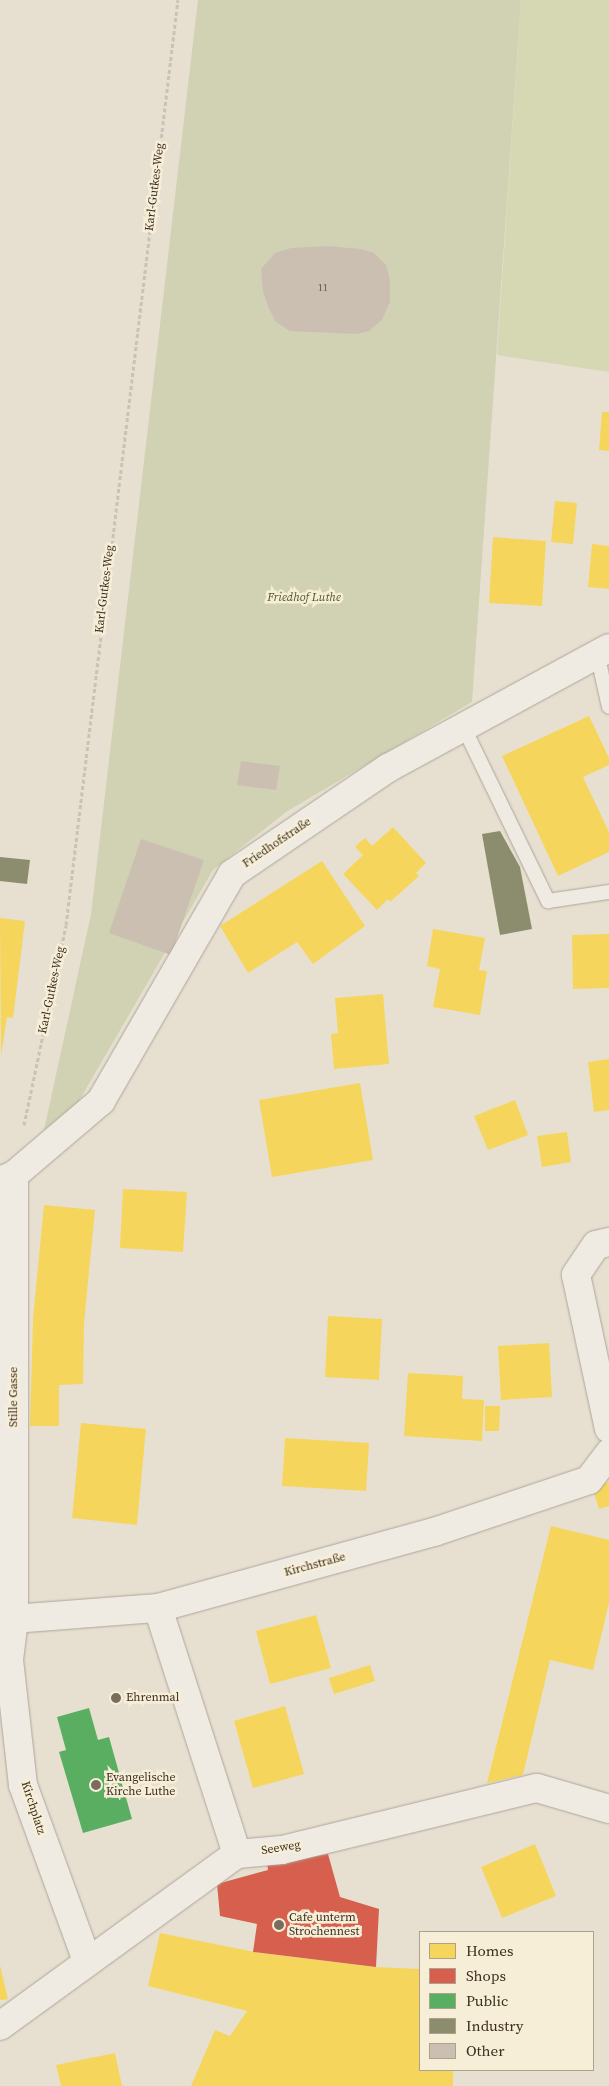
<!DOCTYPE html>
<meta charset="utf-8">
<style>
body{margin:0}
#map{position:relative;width:609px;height:2086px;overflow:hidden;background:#e7e0d1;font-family:"Source Serif 4",serif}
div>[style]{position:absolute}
.green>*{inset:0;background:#d6d7b3}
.cemetery>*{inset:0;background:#d1d1b3}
.homes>*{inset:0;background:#f6d55c}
.shops>*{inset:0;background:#d6604d}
.public>*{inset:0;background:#5aae61}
.industry>*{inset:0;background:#8c8c6e}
.building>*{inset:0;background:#cbbfb2}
.path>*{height:3px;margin-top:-1.5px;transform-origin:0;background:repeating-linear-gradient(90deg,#c8c2b9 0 4px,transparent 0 6.5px)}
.roads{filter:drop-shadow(0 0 1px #ada599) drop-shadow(0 0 1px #ada599)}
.service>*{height:14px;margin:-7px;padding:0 7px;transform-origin:7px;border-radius:7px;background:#efebe3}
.minor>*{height:28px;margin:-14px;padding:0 14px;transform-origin:14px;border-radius:14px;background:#efebe3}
.dots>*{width:14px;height:14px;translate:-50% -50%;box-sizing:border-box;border:2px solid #f7eed8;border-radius:50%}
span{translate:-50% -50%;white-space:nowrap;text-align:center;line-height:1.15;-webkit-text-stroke:5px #f7eed8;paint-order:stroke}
.number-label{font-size:10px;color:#605244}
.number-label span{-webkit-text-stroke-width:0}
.street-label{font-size:12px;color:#3d2e20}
.park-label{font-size:12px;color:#4d5a26;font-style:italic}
.poi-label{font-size:12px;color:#3d2e20}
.left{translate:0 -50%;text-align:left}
.legend{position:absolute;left:419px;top:1931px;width:175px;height:140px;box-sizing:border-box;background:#f7eed8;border:1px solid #ada18e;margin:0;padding:6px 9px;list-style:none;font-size:15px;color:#3d2e20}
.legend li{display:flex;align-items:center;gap:10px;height:25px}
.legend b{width:25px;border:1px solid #ada18e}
</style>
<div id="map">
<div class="green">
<div style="clip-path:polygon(521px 0,609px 0,609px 372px,497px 355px)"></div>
</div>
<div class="cemetery">
<div style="clip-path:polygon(198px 0,521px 0,472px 702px,286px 812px,213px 870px,79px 1101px,44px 1130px,91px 914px)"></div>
</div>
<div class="homes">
<div style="clip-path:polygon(602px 412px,609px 412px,609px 451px,599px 450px)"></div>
<div style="clip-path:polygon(555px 501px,577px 503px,573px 544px,551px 542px)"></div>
<div style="clip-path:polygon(493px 537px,546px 541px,542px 606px,489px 603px)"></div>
<div style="clip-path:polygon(592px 544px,609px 546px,609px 589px,588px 587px)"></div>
<div style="clip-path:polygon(589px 716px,609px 758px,609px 765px,583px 777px,609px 832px,609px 852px,558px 876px,502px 756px)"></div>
<div style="clip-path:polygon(393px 827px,426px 863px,416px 873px,419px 876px,390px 902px,388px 899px,377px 910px,343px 874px,363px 855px,355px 847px,360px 842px,365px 838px,372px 846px)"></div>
<div style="clip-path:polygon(322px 861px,365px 926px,313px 964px,297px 942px,248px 973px,220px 926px)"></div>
<div style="clip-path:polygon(0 918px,25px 921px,13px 1018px,7px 1017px,1px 1056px)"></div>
<div style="clip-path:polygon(433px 929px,485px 938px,479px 970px,487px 971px,480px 1015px,433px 1007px,440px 969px,427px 966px)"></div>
<div style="clip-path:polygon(609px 934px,609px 988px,573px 989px,572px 935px)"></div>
<div style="clip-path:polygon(383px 994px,389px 1064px,334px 1069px,331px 1034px,338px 1033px,335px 998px)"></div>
<div style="clip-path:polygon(609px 1059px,609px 1110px,594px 1112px,588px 1062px)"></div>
<div style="clip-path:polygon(360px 1083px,373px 1160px,272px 1177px,259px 1100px)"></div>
<div style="clip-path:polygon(515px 1100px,528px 1135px,488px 1150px,474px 1116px)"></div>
<div style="clip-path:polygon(567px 1132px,571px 1162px,542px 1167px,537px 1136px)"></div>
<div style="clip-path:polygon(123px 1189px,187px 1192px,183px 1252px,120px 1248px)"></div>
<div style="clip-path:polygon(44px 1205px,95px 1210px,84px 1323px,83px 1384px,59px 1385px,59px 1426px,30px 1426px,33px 1318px)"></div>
<div style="clip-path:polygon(328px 1316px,382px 1319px,379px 1380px,325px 1377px)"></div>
<div style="clip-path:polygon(549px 1343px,552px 1397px,501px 1400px,498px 1346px)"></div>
<div style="clip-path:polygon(408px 1373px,463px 1376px,462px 1399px,484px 1400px,482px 1441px,404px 1436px)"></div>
<div style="clip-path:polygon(485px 1406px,500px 1406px,499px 1431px,485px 1431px)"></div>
<div style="clip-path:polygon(81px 1423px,146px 1429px,137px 1525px,72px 1518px)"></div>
<div style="clip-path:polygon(285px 1438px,369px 1443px,366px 1491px,282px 1486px)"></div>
<div style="clip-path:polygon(609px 1482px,609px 1506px,599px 1509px,592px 1487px)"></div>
<div style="clip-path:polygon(551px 1526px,609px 1540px,609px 1603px,593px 1670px,550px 1660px,523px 1775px,487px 1783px)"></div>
<div style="clip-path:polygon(316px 1615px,331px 1668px,270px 1684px,256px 1631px)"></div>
<div style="clip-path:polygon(370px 1665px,375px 1681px,334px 1694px,329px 1678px)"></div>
<div style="clip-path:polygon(285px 1706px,304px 1774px,253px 1788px,234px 1721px)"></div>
<div style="clip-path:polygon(535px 1844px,556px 1896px,502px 1918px,481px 1867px)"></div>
<div style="clip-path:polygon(160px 1933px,260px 1953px,376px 1967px,420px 1969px,420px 2070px,453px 2070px,453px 2086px,191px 2086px,215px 2030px,230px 2036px,247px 2011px,148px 1986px)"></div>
<div style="clip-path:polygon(0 1965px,8px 1999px,0 2000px)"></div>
<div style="clip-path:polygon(115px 2053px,122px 2086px,61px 2086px,56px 2065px)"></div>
</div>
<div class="shops">
<div style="clip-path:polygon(328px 1854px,340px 1897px,379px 1909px,376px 1967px,253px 1952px,257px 1924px,220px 1916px,217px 1884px,268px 1870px,267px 1863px)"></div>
</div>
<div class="public">
<div style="clip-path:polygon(89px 1708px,98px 1740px,109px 1737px,132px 1819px,83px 1833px,59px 1752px,66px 1750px,57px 1717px)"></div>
</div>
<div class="industry">
<div style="clip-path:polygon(500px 831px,520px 867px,532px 929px,500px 935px,482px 834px)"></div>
<div style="clip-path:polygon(0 857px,30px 860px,27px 884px,0 881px)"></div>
</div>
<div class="building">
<div style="clip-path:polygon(327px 246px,361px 249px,374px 253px,386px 265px,390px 280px,390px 302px,382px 320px,369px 331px,357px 334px,290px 331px,276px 322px,269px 309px,263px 292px,261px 269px,275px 253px,291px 248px)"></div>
<div style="clip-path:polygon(241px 761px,280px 766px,276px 790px,237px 785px)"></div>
<div style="clip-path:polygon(141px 839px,204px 860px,171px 955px,109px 933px)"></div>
</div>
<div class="path">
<div style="left:24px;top:1125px;width:204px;rotate:-78.1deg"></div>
<div style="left:66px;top:925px;width:932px;rotate:-83.1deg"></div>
</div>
<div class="roads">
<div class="service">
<div style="left:597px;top:653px;width:55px;rotate:77.5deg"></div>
<div style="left:463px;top:726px;width:195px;rotate:64.1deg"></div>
<div style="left:548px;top:901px;width:62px;rotate:-8.4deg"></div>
</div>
<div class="minor">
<div style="left:14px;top:1175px;width:444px;rotate:90deg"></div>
<div style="left:14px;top:1619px;width:41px;rotate:97deg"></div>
<div style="left:9px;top:1660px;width:126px;rotate:83.6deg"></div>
<div style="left:23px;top:1785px;width:187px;rotate:70deg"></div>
<div style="left:0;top:1181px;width:15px;rotate:-23deg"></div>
<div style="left:14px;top:1175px;width:114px;rotate:-40.4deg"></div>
<div style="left:101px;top:1101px;width:262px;rotate:-60deg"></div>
<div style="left:232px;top:874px;width:189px;rotate:-34.2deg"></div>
<div style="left:388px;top:768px;width:251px;rotate:-28.5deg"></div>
<div style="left:609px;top:1242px;width:13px;rotate:167deg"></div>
<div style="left:596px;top:1245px;width:36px;rotate:124deg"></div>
<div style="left:576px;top:1275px;width:157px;rotate:77.9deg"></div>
<div style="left:158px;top:1608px;width:258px;rotate:72.2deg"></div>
<div style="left:0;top:1615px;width:15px;rotate:16deg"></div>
<div style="left:14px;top:1619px;width:144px;rotate:-4.4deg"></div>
<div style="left:158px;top:1608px;width:286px;rotate:-15.4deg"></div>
<div style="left:434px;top:1532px;width:163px;rotate:-18.5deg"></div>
<div style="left:589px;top:1480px;width:34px;rotate:-53deg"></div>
<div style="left:0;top:2026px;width:293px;rotate:-36deg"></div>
<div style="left:237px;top:1854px;width:45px;rotate:-5.1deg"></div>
<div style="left:282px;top:1850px;width:262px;rotate:-13.7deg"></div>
<div style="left:537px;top:1788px;width:75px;rotate:16.3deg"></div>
</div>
</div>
<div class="dots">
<div style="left:116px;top:1698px;background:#786c5e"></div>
<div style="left:96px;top:1785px;background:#786c5e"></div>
<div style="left:279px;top:1925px;background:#786c5e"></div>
</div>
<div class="number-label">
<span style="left:323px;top:288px">11</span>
</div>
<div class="street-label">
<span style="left:155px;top:187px;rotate:-83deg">Karl-Gutkes-Weg</span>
<span style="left:105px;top:589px;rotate:-83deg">Karl-Gutkes-Weg</span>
<span style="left:277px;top:843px;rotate:-34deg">Friedhofstraße</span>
<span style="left:52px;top:990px;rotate:-78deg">Karl-Gutkes-Weg</span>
<span style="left:14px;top:1397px;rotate:-90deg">Stille Gasse</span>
<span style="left:315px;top:1565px;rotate:-15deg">Kirchstraße</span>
<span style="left:33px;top:1808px;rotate:72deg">Kirchplatz</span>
<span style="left:281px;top:1848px;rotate:-9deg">Seeweg</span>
</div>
<div class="park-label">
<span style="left:304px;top:598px">Friedhof Luthe</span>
</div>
<div class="poi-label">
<span class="left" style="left:126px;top:1698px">Ehrenmal</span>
<span class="left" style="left:106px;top:1785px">Evangelische<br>Kirche Luthe</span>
<span class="left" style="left:289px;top:1925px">Cafe unterm<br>Strochennest</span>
</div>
<ul class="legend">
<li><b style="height:14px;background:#f6d55c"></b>Homes</li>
<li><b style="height:14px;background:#d6604d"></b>Shops</li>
<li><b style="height:14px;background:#5aae61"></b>Public</li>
<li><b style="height:14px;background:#8c8c6e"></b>Industry</li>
<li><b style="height:14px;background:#cbbfb2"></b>Other</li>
</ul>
</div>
